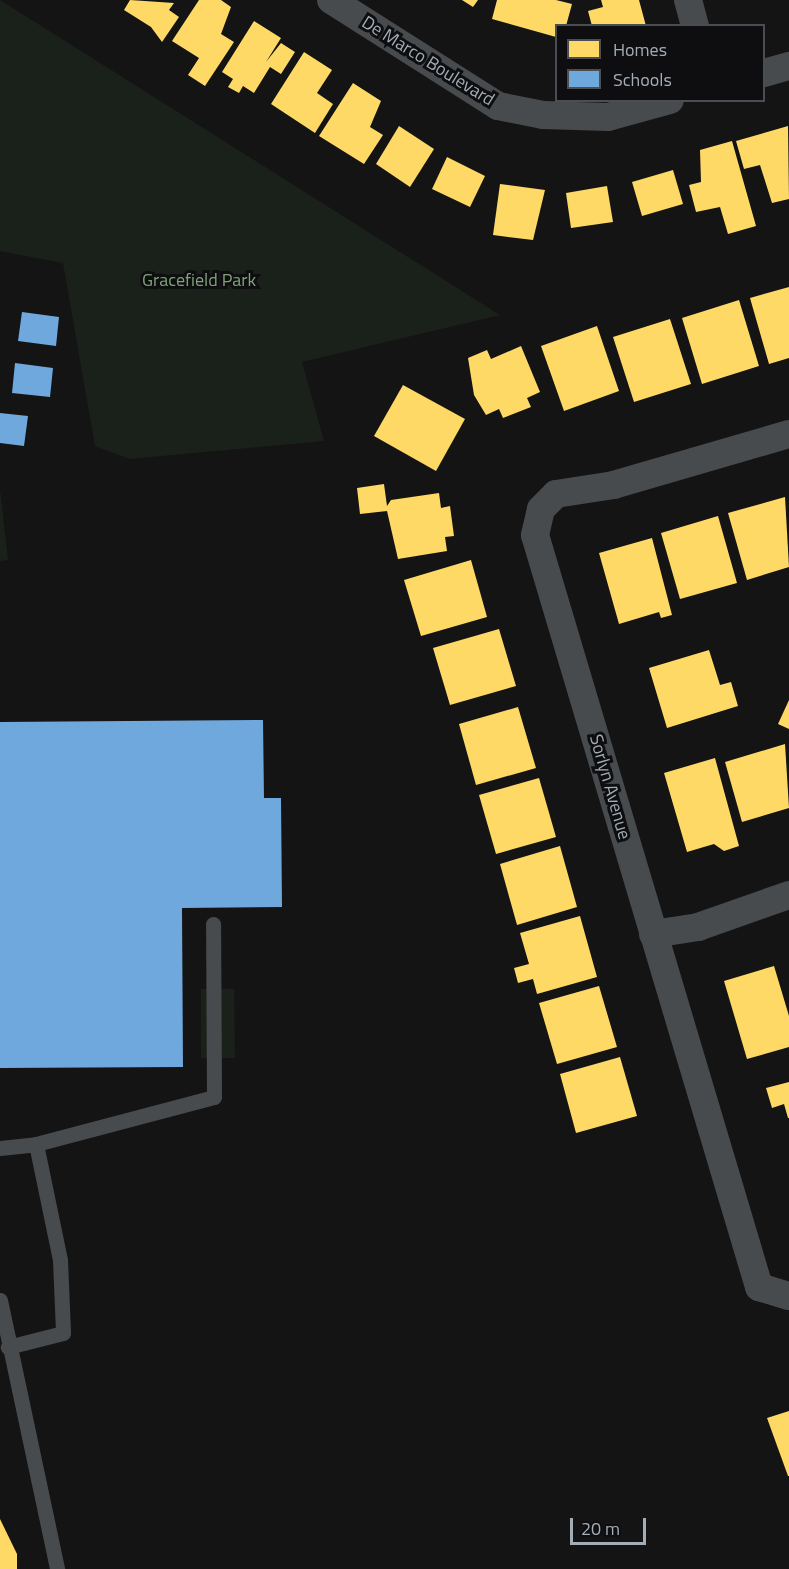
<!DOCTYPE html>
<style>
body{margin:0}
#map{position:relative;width:789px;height:1569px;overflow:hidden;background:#141414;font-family:"Titillium Web",sans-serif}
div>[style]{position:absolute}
.green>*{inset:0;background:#1a211a}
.homes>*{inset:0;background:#ffd966}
.schools>*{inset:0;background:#6fa8dc}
.lane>*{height:15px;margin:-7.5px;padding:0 7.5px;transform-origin:7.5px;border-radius:7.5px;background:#484b4d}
.street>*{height:28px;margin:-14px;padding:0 14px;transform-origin:14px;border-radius:14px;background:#484b4d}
span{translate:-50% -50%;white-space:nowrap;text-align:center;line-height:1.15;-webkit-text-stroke:6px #0e0e10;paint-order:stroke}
.street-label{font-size:18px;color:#a3adb6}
.park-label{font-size:18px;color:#80a279}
.legend{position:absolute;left:555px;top:24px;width:210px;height:78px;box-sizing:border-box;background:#0e0e10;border:2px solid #4a4e52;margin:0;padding:8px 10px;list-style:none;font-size:18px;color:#a3adb6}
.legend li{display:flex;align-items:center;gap:12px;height:30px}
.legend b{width:30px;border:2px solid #4a4e52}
.scale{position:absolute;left:570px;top:1518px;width:76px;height:27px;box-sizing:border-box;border:3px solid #a3adb6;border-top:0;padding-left:8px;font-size:18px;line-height:21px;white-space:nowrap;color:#a3adb6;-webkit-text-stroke:4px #0e0e10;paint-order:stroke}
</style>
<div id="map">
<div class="green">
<div style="clip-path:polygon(0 0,500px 315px,302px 362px,324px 441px,130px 459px,95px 446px,63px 263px,0 251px)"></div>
<div style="clip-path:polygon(0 489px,8px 560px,0 561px)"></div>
<div style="clip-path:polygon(201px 989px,234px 989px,235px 1058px,201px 1058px)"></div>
</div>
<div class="homes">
<div style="clip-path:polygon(130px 0,174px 3px,169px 10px,179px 17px,162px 42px,151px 27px,124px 10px)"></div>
<div style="clip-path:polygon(199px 0,221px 0,231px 7px,221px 34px,234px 42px,205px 86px,188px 75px,199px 58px,172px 41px)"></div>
<div style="clip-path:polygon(462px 0,478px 0,473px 7px)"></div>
<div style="clip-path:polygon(497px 0,556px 0,572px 4px,566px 26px,556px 26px,556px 37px,492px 19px)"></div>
<div style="clip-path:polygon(601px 0,639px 0,646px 26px,592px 26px,588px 11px,603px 7px)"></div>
<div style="clip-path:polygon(254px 21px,281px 38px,266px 62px,281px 43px,295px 52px,281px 74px,270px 67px,254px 93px,243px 86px,239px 93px,228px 87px,233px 79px,222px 72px)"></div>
<div style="clip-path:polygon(304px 52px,332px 70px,317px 93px,333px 104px,315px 133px,271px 104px)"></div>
<div style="clip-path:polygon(353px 83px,381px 101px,370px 127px,383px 135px,364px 164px,319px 136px)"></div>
<div style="clip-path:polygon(399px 126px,434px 149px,410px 187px,376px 164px)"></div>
<div style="clip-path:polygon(788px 126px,789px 199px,772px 203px,760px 165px,744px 169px,736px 141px)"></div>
<div style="clip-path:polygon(732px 141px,756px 226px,728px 234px,720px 207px,696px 212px,689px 185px,701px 182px,700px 150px)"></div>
<div style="clip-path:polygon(447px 157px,485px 176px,470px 207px,432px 189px)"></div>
<div style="clip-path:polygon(673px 170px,683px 204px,642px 216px,632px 182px)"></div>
<div style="clip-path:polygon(500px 184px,545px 190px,533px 240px,493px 235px)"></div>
<div style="clip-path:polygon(607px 186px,613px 222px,571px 228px,566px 193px)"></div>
<div style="clip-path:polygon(789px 287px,789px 358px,769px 364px,750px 298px)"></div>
<div style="clip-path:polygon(739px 300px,759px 366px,702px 384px,682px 318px)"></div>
<div style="clip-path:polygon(670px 319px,691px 384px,634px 402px,613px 337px)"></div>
<div style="clip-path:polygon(597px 326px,619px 391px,564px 411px,541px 346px)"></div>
<div style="clip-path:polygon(521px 346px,540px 392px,527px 398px,531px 407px,503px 418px,499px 409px,486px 415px,474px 395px,468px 358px,487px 350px,491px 359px)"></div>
<div style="clip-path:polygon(403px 385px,465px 419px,436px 471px,374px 436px)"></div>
<div style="clip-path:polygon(384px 484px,387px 506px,391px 500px,439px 493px,441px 508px,450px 506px,454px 536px,445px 537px,447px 551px,398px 559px,387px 511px,360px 514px,357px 488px)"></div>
<div style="clip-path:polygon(785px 497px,789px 567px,747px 580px,728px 513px)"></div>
<div style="clip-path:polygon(718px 516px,737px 583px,680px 599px,661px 533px)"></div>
<div style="clip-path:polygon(652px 538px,672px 615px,661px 618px,659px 612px,619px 624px,599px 553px)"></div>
<div style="clip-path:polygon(471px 560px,487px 617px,421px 636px,404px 580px)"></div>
<div style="clip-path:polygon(499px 629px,516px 686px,450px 705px,433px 648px)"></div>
<div style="clip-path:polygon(709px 650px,720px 685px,731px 682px,738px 706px,667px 728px,649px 668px)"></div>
<div style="clip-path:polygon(789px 700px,789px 729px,778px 724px)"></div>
<div style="clip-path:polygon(518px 707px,536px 768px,476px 785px,459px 724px)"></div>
<div style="clip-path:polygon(785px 744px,789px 808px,742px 822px,725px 762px)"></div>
<div style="clip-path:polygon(715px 758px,739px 846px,724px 851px,714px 844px,687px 852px,664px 773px)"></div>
<div style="clip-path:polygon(539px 778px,556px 837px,496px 854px,479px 795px)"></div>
<div style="clip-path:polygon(560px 846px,577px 907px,517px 925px,500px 864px)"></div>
<div style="clip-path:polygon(580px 916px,597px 977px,537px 994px,533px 979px,518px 983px,514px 968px,529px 964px,520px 933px)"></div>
<div style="clip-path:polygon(774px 966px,789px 1016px,789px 1047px,747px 1059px,724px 981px)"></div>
<div style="clip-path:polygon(599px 986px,617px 1047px,557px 1064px,539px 1003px)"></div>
<div style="clip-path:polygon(620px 1057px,637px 1116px,576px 1133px,560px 1074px)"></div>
<div style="clip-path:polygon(789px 1082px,789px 1118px,788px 1118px,784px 1104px,772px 1108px,766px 1088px)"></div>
<div style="clip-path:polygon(789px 1411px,789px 1476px,788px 1476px,767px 1418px)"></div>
<div style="clip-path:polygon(0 1519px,17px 1554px,17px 1569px,0 1569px)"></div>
</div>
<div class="schools">
<div style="clip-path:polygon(22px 312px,59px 317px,56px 346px,18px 341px)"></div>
<div style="clip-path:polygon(15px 363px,53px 368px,50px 397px,12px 393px)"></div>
<div style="clip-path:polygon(0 413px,28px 416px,24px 446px,0 443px)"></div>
<div style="clip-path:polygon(263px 720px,264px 798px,281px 798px,282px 907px,182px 908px,183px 1067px,0 1068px,0 722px)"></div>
</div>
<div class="lane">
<div style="left:36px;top:1144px;width:184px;rotate:-14.8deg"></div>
<div style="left:214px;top:1097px;width:173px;rotate:-90.3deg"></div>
<div style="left:0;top:1148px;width:36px;rotate:-6deg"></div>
<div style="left:36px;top:1144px;width:118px;rotate:78.3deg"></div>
<div style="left:60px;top:1260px;width:73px;rotate:87.6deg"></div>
<div style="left:63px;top:1333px;width:57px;rotate:165.7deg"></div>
<div style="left:0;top:1300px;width:275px;rotate:78deg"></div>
</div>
<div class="street">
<div style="left:331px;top:0;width:198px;rotate:32.4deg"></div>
<div style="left:498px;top:106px;width:46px;rotate:11.3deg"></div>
<div style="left:543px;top:115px;width:65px;rotate:1.8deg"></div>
<div style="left:608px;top:117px;width:64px;rotate:-15.3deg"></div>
<div style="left:688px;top:0;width:27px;rotate:75deg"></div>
<div style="left:764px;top:73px;width:26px;rotate:-16deg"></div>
<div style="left:789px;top:434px;width:182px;rotate:163.8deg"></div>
<div style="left:614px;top:485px;width:59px;rotate:171.2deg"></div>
<div style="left:556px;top:494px;width:21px;rotate:135deg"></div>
<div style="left:541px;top:509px;width:27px;rotate:103deg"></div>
<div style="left:535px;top:535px;width:785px;rotate:73.41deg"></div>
<div style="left:759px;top:1287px;width:31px;rotate:17deg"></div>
<div style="left:653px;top:934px;width:46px;rotate:-8.8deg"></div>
<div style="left:698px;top:927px;width:96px;rotate:-19.4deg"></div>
</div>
<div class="street-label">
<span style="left:428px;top:61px;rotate:32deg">De Marco Boulevard</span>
<span style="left:610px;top:787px;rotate:74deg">Sorlyn Avenue</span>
</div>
<div class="park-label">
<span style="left:199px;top:280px">Gracefield Park</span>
</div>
<ul class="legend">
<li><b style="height:16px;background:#ffd966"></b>Homes</li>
<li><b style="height:16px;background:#6fa8dc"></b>Schools</li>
</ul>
<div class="scale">20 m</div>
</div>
